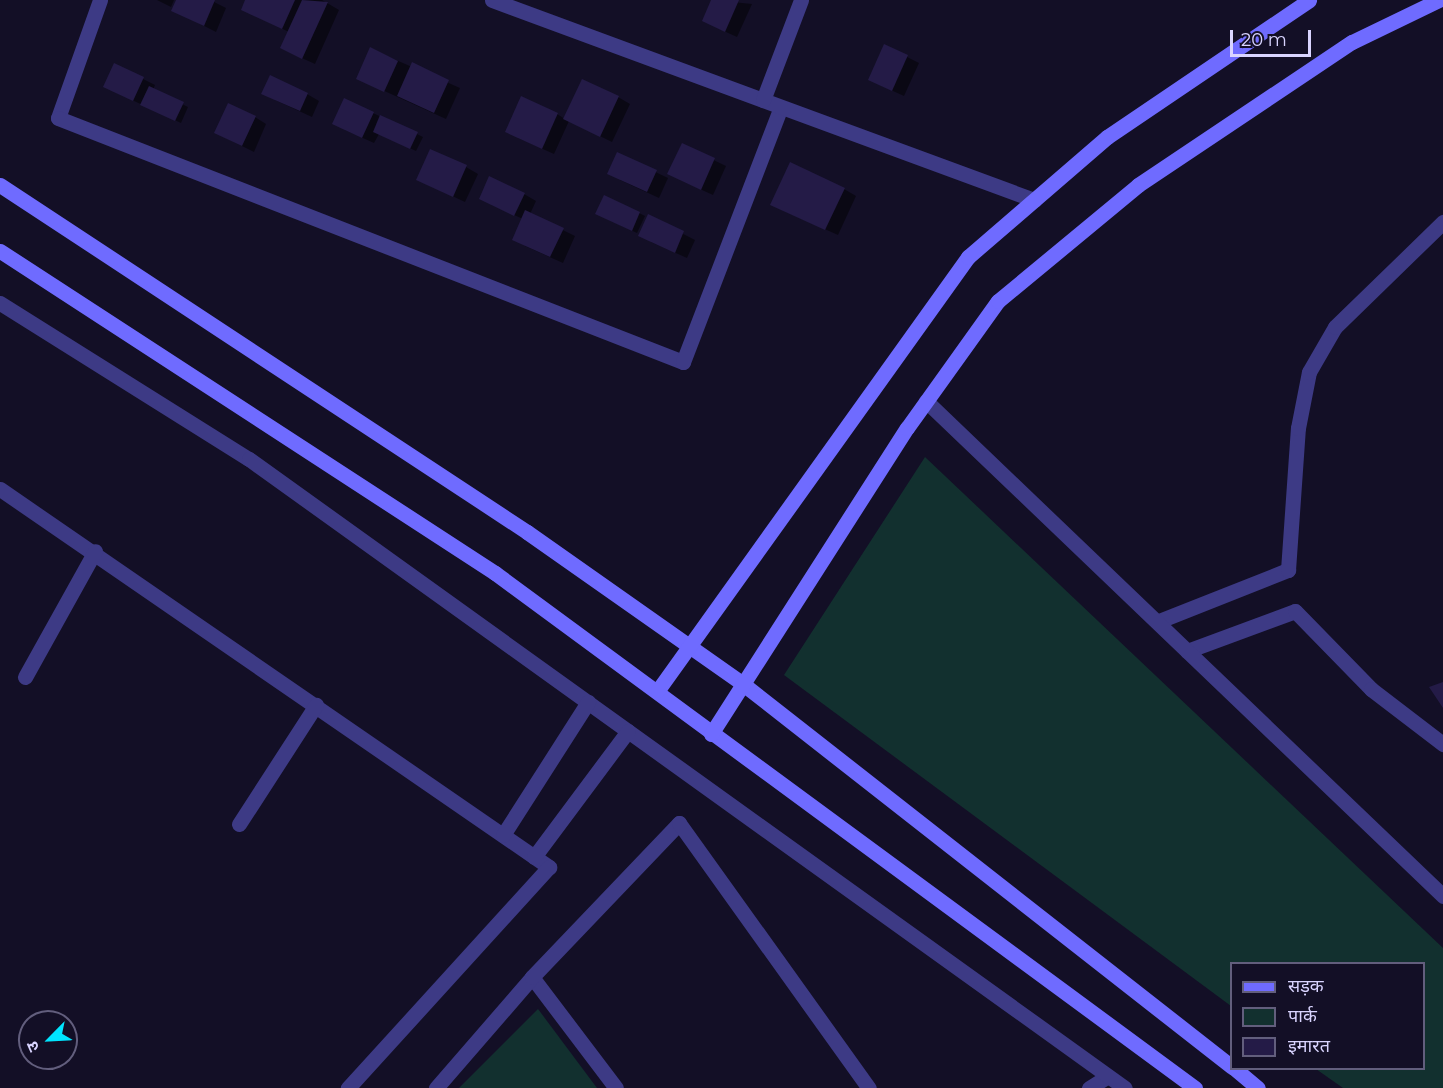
<!DOCTYPE html>
<meta charset="utf-8">
<style>
body{margin:0}
#map{position:relative;width:1443px;height:1088px;overflow:hidden;background:#130f26;font-family:Montserrat,"Noto Sans Devanagari",sans-serif}
div>[style]{position:absolute}
.green>*{inset:0;background:#12302f}
.shadow>*{inset:0;background:#0007}
.building>*{inset:0;background:#241b47}
.lane>*{height:15px;margin:-7.5px;padding:0 7.5px;transform-origin:7.5px;border-radius:7.5px;background:#3d3a85}
.street>*{height:15px;margin:-7.5px;padding:0 7.5px;transform-origin:7.5px;border-radius:7.5px;background:#3d3a85}
.secondary>*{height:15px;margin:-7.5px;padding:0 7.5px;transform-origin:7.5px;border-radius:7.5px;background:#6f6bff}
span{translate:-50% -50%;white-space:nowrap;text-align:center;line-height:1.15;-webkit-text-stroke:4.5px #130f26;paint-order:stroke}
.legend{position:absolute;left:1230px;top:962px;width:195px;height:108px;box-sizing:border-box;background:#130f26;border:2px solid #625e7d;margin:0;padding:8px 10px;list-style:none;font-size:18px;color:#d9d4ff}
.legend li{display:flex;align-items:center;gap:12px;height:30px}
.legend b{width:30px;border:2px solid #625e7d}
.north{position:absolute;left:18px;top:1010px;width:60px;height:60px;box-sizing:border-box;background:#130f26;border:2px solid #625e7d;border-radius:50%;rotate:246deg;font-size:16px;font-weight:700;line-height:24px;text-align:center;color:#d9d4ff}
.north::after{content:'';display:block;margin:auto;width:21px;height:27px;background:#00e5ff;clip-path:polygon(50% 0,100% 100%,50% 72%,0 100%)}
.scale{position:absolute;left:1230px;top:30px;width:81px;height:27px;box-sizing:border-box;border:3px solid #d9d4ff;border-top:0;padding-left:8px;font-size:18px;line-height:21px;white-space:nowrap;color:#d9d4ff;-webkit-text-stroke:4px #130f26;paint-order:stroke}
</style>
<div id="map">
<div class="green">
<div style="clip-path:polygon(925px 457px,1443px 948px,1443px 1088px,1343px 1088px,1316px 1069px,1424px 1068px,1424px 964px,1232px 964px,1231px 1006px,784px 675px)"></div>
<div style="clip-path:polygon(538px 1009px,597px 1088px,459px 1088px)"></div>
</div>
<div class="shadow">
<div style="clip-path:polygon(157px 0,174px 0,171px 7px)"></div>
<div style="clip-path:polygon(177px 0,210px 0,226px 8px,216px 32px,173px 10px)"></div>
<div style="clip-path:polygon(247px 0,322px 0,339px 10px,315px 64px,293px 54px,289px 32px,243px 10px)"></div>
<div style="clip-path:polygon(713px 0,752px 4px,737px 37px,715px 27px)"></div>
<div style="clip-path:polygon(371px 49px,460px 88px,446px 119px,358px 79px)"></div>
<div style="clip-path:polygon(907px 57px,919px 63px,904px 96px,882px 86px)"></div>
<div style="clip-path:polygon(115px 65px,155px 85px,153px 90px,188px 107px,181px 123px,117px 93px)"></div>
<div style="clip-path:polygon(307px 94px,319px 101px,312px 117px,275px 100px)"></div>
<div style="clip-path:polygon(618px 97px,630px 104px,612px 142px,569px 121px,554px 154px,518px 138px,557px 114px,565px 119px)"></div>
<div style="clip-path:polygon(373px 113px,423px 137px,416px 151px,379px 134px,374px 143px,345px 130px)"></div>
<div style="clip-path:polygon(255px 117px,266px 124px,254px 152px,216px 133px)"></div>
<div style="clip-path:polygon(682px 145px,726px 166px,713px 195px,680px 180px)"></div>
<div style="clip-path:polygon(617px 154px,668px 178px,659px 198px,620px 180px)"></div>
<div style="clip-path:polygon(466px 167px,478px 174px,465px 202px,418px 180px)"></div>
<div style="clip-path:polygon(844px 189px,856px 196px,838px 235px,784px 211px)"></div>
<div style="clip-path:polygon(524px 194px,536px 201px,530px 214px,575px 236px,563px 263px,525px 246px,523px 219px,492px 205px)"></div>
<div style="clip-path:polygon(639px 213px,645px 216px,637px 233px,603px 217px)"></div>
<div style="clip-path:polygon(648px 216px,695px 240px,687px 258px,651px 242px)"></div>
</div>
<div class="building">
<div style="clip-path:polygon(176px 0,215px 0,204px 26px,171px 11px)"></div>
<div style="clip-path:polygon(245px 0,295px 0,282px 29px,241px 10px)"></div>
<div style="clip-path:polygon(302px 0,328px 2px,302px 59px,280px 48px)"></div>
<div style="clip-path:polygon(711px 0,739px 0,725px 32px,702px 21px)"></div>
<div style="clip-path:polygon(884px 44px,908px 55px,892px 91px,868px 80px)"></div>
<div style="clip-path:polygon(370px 47px,398px 61px,384px 92px,356px 79px)"></div>
<div style="clip-path:polygon(412px 62px,449px 80px,434px 113px,397px 96px)"></div>
<div style="clip-path:polygon(114px 63px,144px 77px,133px 101px,103px 87px)"></div>
<div style="clip-path:polygon(270px 75px,308px 93px,300px 111px,261px 94px)"></div>
<div style="clip-path:polygon(582px 79px,619px 96px,600px 137px,563px 119px)"></div>
<div style="clip-path:polygon(149px 86px,184px 102px,175px 121px,140px 105px)"></div>
<div style="clip-path:polygon(521px 96px,558px 113px,542px 149px,505px 132px)"></div>
<div style="clip-path:polygon(344px 98px,374px 112px,362px 138px,332px 124px)"></div>
<div style="clip-path:polygon(228px 103px,256px 116px,242px 146px,214px 133px)"></div>
<div style="clip-path:polygon(380px 115px,418px 132px,410px 149px,373px 132px)"></div>
<div style="clip-path:polygon(682px 143px,715px 158px,701px 190px,667px 174px)"></div>
<div style="clip-path:polygon(430px 149px,467px 165px,453px 197px,416px 180px)"></div>
<div style="clip-path:polygon(617px 152px,657px 170px,647px 192px,607px 174px)"></div>
<div style="clip-path:polygon(790px 162px,845px 188px,825px 230px,770px 205px)"></div>
<div style="clip-path:polygon(489px 176px,525px 193px,514px 216px,479px 199px)"></div>
<div style="clip-path:polygon(604px 195px,640px 212px,632px 231px,595px 214px)"></div>
<div style="clip-path:polygon(525px 210px,564px 228px,550px 257px,512px 240px)"></div>
<div style="clip-path:polygon(648px 214px,684px 231px,675px 253px,638px 236px)"></div>
<div style="clip-path:polygon(1443px 682px,1443px 708px,1429px 687px)"></div>
</div>
<div class="lane">
<div style="left:1159px;top:621px;width:139px;rotate:-21.6deg"></div>
<div style="left:1288px;top:570px;width:142px;rotate:-86deg"></div>
<div style="left:1298px;top:428px;width:57px;rotate:-78.9deg"></div>
<div style="left:1309px;top:372px;width:52px;rotate:-60deg"></div>
<div style="left:1335px;top:327px;width:151px;rotate:-44.2deg"></div>
<div style="left:1187px;top:651px;width:115px;rotate:-20.3deg"></div>
<div style="left:1295px;top:611px;width:109px;rotate:45.7deg"></div>
<div style="left:1371px;top:689px;width:91px;rotate:37.4deg"></div>
<div style="left:532px;top:977px;width:139px;rotate:52.9deg"></div>
<div style="left:436px;top:1088px;width:147px;rotate:-49.1deg"></div>
<div style="left:532px;top:977px;width:213px;rotate:-46.3deg"></div>
<div style="left:679px;top:823px;width:326px;rotate:54.4deg"></div>
<div style="left:1089px;top:1088px;width:22px;rotate:-32deg"></div>
</div>
<div class="street">
<div style="left:100px;top:0;width:125px;rotate:109.6deg"></div>
<div style="left:58px;top:118px;width:671px;rotate:21.33deg"></div>
<div style="left:683px;top:362px;width:273px;rotate:-69deg"></div>
<div style="left:492px;top:0;width:578px;rotate:20.25deg"></div>
<div style="left:763px;top:100px;width:107px;rotate:-69.2deg"></div>
<div style="left:0;top:303px;width:294px;rotate:32.1deg"></div>
<div style="left:249px;top:459px;width:1078px;rotate:35.68deg"></div>
<div style="left:926px;top:401px;width:716px;rotate:43.75deg"></div>
<div style="left:0;top:489px;width:667px;rotate:34.55deg"></div>
<div style="left:549px;top:867px;width:299px;rotate:132.3deg"></div>
<div style="left:25px;top:677px;width:144px;rotate:-60.9deg"></div>
<div style="left:239px;top:824px;width:142px;rotate:-57.1deg"></div>
<div style="left:503px;top:835px;width:158px;rotate:-57.4deg"></div>
<div style="left:534px;top:857px;width:157px;rotate:-53.3deg"></div>
</div>
<div class="secondary">
<div style="left:0;top:185px;width:631px;rotate:33.36deg"></div>
<div style="left:527px;top:532px;width:264px;rotate:35.1deg"></div>
<div style="left:743px;top:684px;width:621px;rotate:38.07deg"></div>
<div style="left:0;top:251px;width:591px;rotate:33.04deg"></div>
<div style="left:495px;top:573px;width:869px;rotate:36.34deg"></div>
<div style="left:658px;top:690px;width:533px;rotate:-54.4deg"></div>
<div style="left:968px;top:257px;width:184px;rotate:-40.8deg"></div>
<div style="left:1107px;top:137px;width:244px;rotate:-34.1deg"></div>
<div style="left:711px;top:734px;width:363px;rotate:-57.4deg"></div>
<div style="left:907px;top:428px;width:156px;rotate:-54.4deg"></div>
<div style="left:998px;top:301px;width:182px;rotate:-39.6deg"></div>
<div style="left:1138px;top:185px;width:257px;rotate:-33.8deg"></div>
<div style="left:1352px;top:42px;width:97px;rotate:-25.8deg"></div>
<div style="left:1234px;top:1068px;width:31px;rotate:40deg"></div>
</div>
<ul class="legend">
<li><b style="height:8px;background:#6f6bff"></b>सड़क</li>
<li><b style="height:16px;background:#12302f"></b>पार्क</li>
<li><b style="height:16px;background:#241b47"></b>इमारत</li>
</ul>
<div class="north">उ</div>
<div class="scale">20 m</div>
</div>
